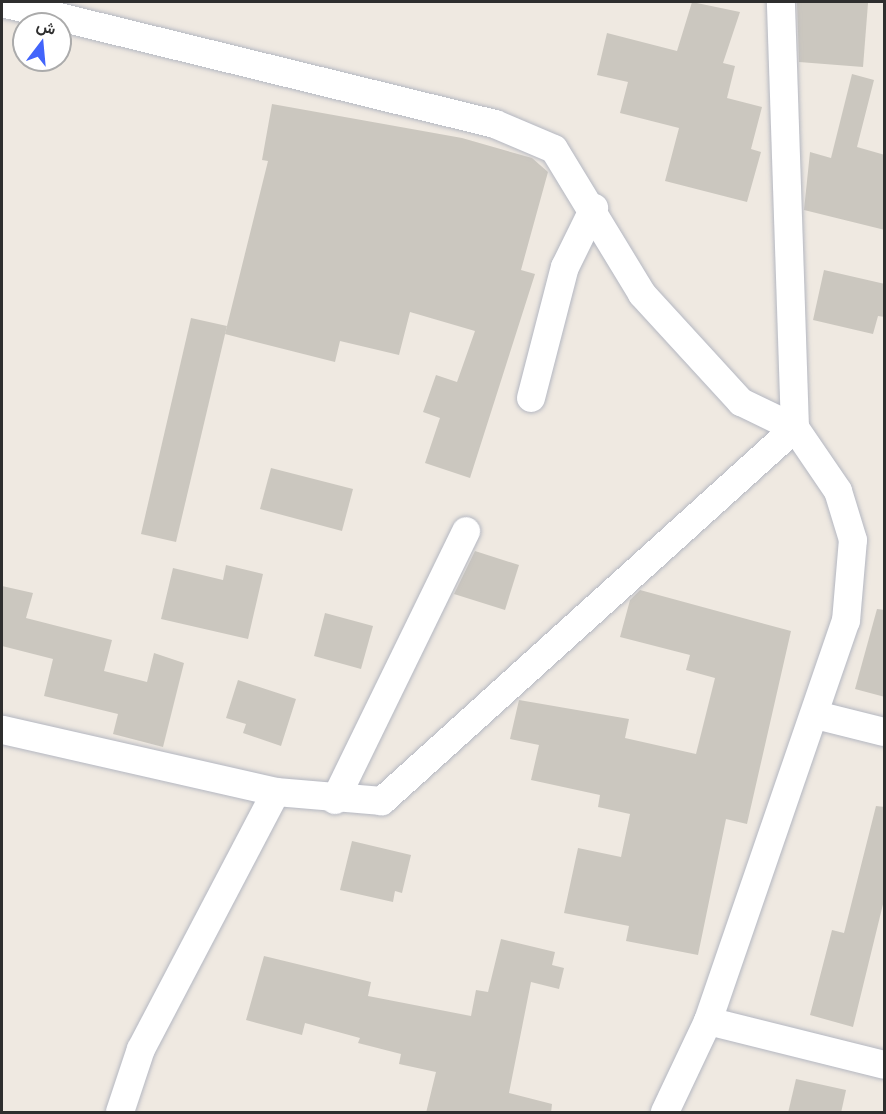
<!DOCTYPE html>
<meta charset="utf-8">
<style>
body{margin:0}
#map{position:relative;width:886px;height:1114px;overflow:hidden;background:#efe9e1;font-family:"IBM Plex Sans",Vazirmatn,sans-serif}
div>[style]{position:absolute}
.building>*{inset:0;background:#cbc7bf}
.roads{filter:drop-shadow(0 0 2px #b4b7c1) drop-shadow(0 0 2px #b4b7c1)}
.street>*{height:28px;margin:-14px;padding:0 14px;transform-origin:14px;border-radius:14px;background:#fff}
span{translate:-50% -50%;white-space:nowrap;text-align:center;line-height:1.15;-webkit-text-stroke:4.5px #fff;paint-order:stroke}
.frame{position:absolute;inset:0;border:3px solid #2e2e2e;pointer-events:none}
.north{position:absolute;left:12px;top:12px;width:60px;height:60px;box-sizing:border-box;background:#fff;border:2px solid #ababab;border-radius:50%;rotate:16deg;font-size:16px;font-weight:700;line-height:24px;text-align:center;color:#2e2e2e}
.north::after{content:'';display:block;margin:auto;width:21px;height:27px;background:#4264fb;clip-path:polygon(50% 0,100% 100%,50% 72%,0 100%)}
</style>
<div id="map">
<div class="building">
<div style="clip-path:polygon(692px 2px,740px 12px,723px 63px,735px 66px,727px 98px,762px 107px,751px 149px,761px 152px,747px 202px,665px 181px,679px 128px,620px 113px,628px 82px,597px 75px,607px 33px,677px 51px)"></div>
<div style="clip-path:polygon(797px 2px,868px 3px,863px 67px,799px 62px)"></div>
<div style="clip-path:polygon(852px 74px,874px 80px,857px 147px,885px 155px,885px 230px,804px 210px,810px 152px,831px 158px)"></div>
<div style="clip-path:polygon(272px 104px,462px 138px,532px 158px,548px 172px,521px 270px,535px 274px,470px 478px,425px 463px,440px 418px,423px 412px,436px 375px,457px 382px,475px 331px,410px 312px,399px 355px,340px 341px,335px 362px,225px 334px,268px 161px,262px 160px)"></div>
<div style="clip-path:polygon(824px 270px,885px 284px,885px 317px,878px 316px,873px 334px,813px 320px)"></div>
<div style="clip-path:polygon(191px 318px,227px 326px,176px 542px,141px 534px)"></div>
<div style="clip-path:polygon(271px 468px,353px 489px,342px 531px,260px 509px)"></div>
<div style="clip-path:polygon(475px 551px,519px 565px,505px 610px,454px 594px)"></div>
<div style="clip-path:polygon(226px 565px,263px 574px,248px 639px,161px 619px,173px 568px,223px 580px)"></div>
<div style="clip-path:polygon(2px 586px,33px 593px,26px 618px,112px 640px,104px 671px,147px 682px,154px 653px,184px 663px,163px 747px,113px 734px,118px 714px,44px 696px,53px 659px,2px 646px)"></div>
<div style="clip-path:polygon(640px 590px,791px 631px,747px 824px,726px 819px,698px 955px,626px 941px,629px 926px,564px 913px,578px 848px,621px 857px,630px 814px,598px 807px,600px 795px,531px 780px,539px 745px,510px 739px,519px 700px,629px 719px,625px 738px,696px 754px,715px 678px,686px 670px,690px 655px,620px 637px,630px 600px)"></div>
<div style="clip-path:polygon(877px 609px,885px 610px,885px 697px,855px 689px)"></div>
<div style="clip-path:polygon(325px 613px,373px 626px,361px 669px,314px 656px)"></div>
<div style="clip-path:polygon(238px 680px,296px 699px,281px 746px,243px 733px,246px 724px,226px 718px)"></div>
<div style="clip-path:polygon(876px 806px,885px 807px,885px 896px,853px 1027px,810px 1015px,832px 930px,844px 933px)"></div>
<div style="clip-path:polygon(352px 841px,411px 855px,402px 893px,395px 891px,393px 902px,340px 890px)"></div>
<div style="clip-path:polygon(501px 939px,555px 952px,552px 965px,564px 968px,559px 989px,531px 982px,509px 1093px,552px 1104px,551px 1113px,426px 1113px,436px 1072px,399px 1064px,401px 1054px,358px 1043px,360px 1038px,305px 1023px,302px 1035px,246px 1020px,264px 956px,371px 982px,368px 996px,471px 1016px,476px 990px,488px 992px)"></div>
<div style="clip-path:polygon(796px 1079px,846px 1090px,841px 1113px,788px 1113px)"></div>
</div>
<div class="roads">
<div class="street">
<div style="left:2px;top:3px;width:508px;rotate:13.79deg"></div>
<div style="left:495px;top:124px;width:64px;rotate:23deg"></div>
<div style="left:554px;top:149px;width:170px;rotate:58.7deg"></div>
<div style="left:642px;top:294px;width:147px;rotate:47.5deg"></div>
<div style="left:741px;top:402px;width:60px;rotate:25.7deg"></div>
<div style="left:795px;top:428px;width:557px;rotate:137.91deg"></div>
<div style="left:382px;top:801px;width:106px;rotate:-175.1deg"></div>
<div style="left:276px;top:792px;width:281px;rotate:-167.2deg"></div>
<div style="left:531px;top:398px;width:135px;rotate:-75.5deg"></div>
<div style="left:565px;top:267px;width:66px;rotate:-63.8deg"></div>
<div style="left:816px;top:715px;width:70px;rotate:14deg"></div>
<div style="left:335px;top:800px;width:299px;rotate:-64deg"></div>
<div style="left:708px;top:1021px;width:181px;rotate:14deg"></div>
<div style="left:120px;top:1112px;width:66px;rotate:-71.6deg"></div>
<div style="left:141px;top:1049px;width:290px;rotate:-62.3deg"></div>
<div style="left:665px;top:1112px;width:101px;rotate:-64.7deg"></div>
<div style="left:708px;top:1021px;width:423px;rotate:-71deg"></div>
<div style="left:846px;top:621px;width:81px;rotate:-85.1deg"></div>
<div style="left:853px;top:540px;width:51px;rotate:-107deg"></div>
<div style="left:838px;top:491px;width:76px;rotate:-124.3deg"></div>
<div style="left:795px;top:428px;width:426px;rotate:-91.9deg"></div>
</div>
</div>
<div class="frame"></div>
<div class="north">ش</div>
</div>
